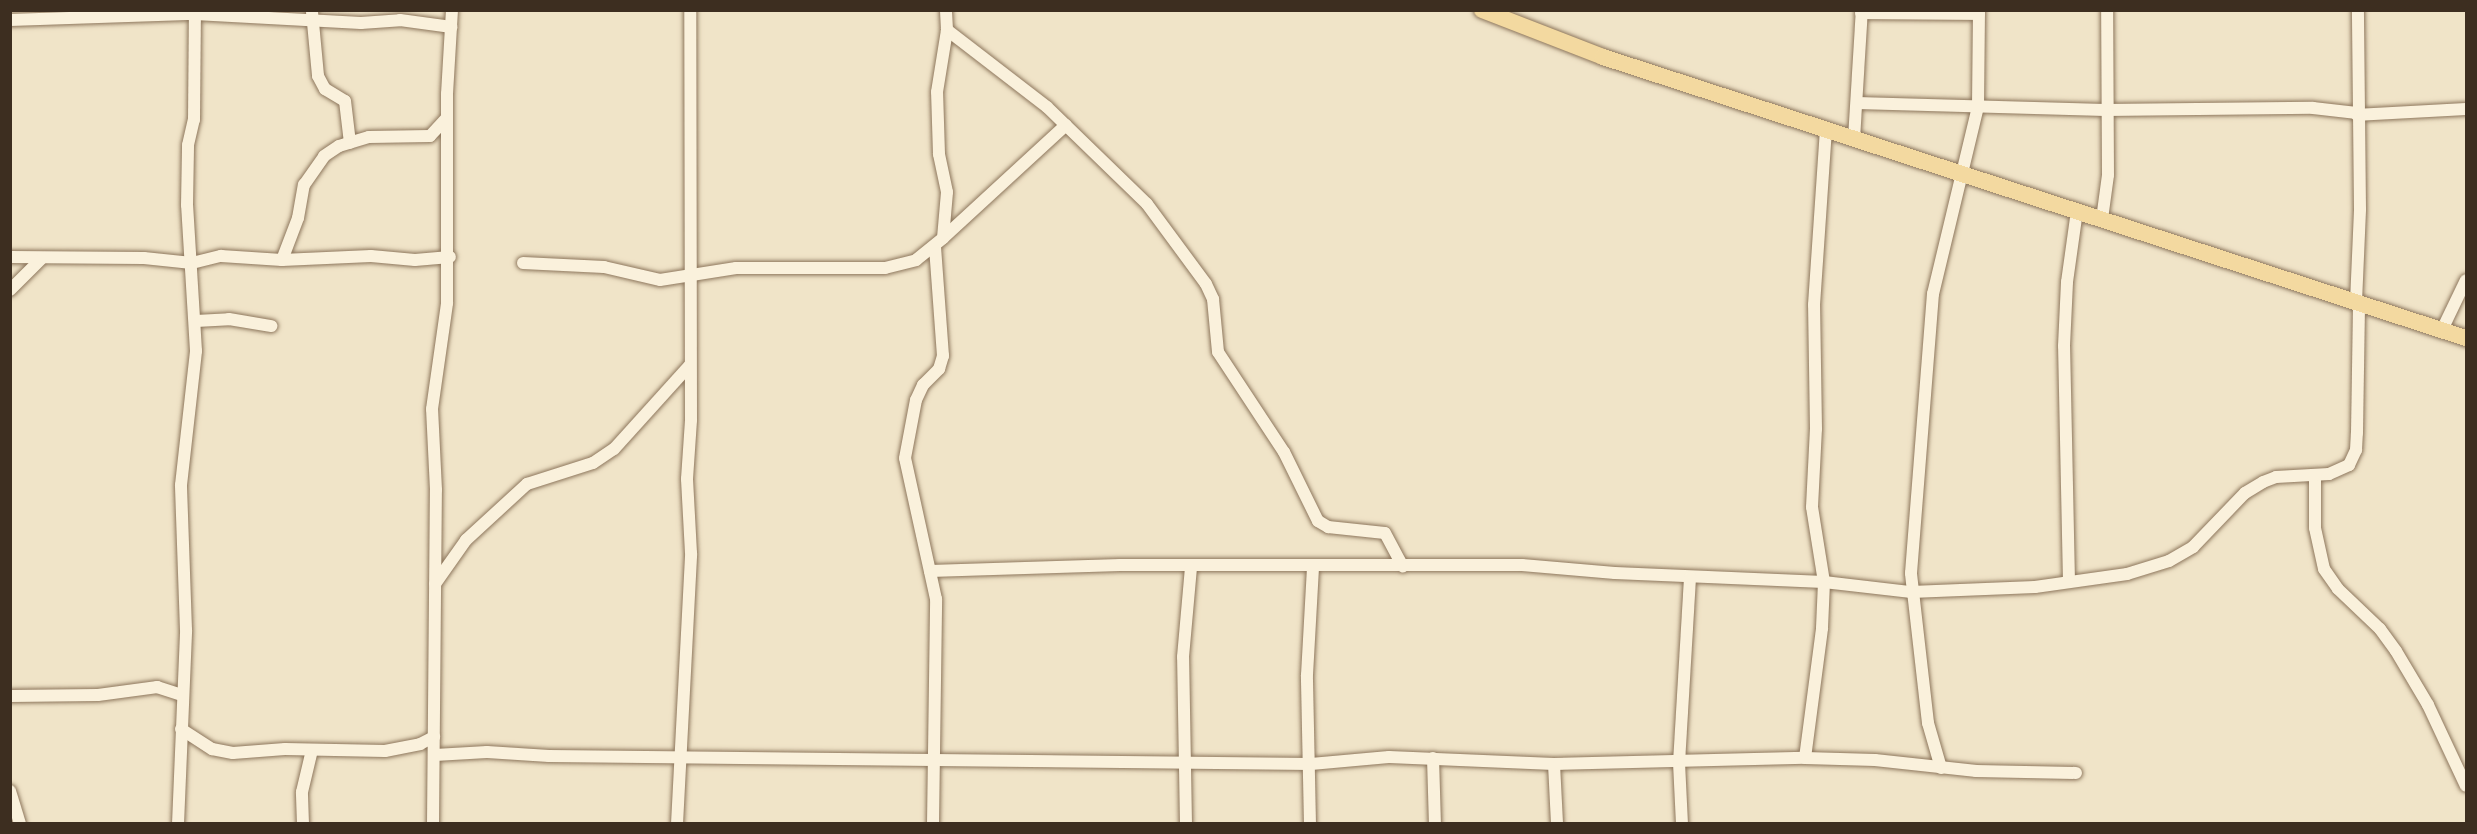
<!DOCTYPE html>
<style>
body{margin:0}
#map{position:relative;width:2477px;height:834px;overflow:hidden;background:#f0e4c8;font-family:"PT Serif",serif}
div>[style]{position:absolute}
.roads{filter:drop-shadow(0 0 2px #8d765c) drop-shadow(0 0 2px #8d765c)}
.minor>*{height:12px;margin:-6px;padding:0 6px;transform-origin:6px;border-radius:6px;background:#faf1dc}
.major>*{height:16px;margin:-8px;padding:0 8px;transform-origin:8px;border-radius:8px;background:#f3d9a0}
span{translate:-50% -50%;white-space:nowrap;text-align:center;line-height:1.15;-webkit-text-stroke:4.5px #f7eed8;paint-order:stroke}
.frame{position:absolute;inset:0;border:12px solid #3d2e20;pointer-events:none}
</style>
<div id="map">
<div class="roads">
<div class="minor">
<div style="left:312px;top:12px;width:64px;rotate:84.6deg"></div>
<div style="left:318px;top:76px;width:15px;rotate:62deg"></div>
<div style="left:325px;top:89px;width:23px;rotate:31deg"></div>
<div style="left:345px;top:101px;width:42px;rotate:83.2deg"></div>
<div style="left:1861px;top:13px;width:118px;rotate:0.5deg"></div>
<div style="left:10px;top:20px;width:185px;rotate:-1.9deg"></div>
<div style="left:195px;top:14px;width:166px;rotate:3.1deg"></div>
<div style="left:361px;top:23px;width:39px;rotate:-4deg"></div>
<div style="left:400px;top:20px;width:52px;rotate:7.7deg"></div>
<div style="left:947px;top:30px;width:126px;rotate:37.6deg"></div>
<div style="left:1047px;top:107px;width:139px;rotate:44.1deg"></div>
<div style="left:1147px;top:204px;width:99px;rotate:53.6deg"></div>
<div style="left:1206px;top:284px;width:17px;rotate:65deg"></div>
<div style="left:1213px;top:299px;width:53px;rotate:84.6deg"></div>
<div style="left:1218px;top:352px;width:120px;rotate:56.6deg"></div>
<div style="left:1284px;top:452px;width:77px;rotate:63.8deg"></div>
<div style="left:1318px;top:521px;width:12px;rotate:31deg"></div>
<div style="left:1328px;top:527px;width:57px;rotate:6deg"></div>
<div style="left:1385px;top:533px;width:38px;rotate:62deg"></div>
<div style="left:1857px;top:103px;width:248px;rotate:1.6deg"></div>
<div style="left:2105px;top:110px;width:208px;rotate:-0.6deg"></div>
<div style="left:2313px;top:108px;width:44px;rotate:6.5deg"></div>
<div style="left:2357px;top:115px;width:109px;rotate:-3.2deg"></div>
<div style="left:1854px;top:139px;width:129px;rotate:-86.5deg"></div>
<div style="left:2102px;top:219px;width:44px;rotate:-82.2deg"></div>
<div style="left:2108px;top:175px;width:165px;rotate:-90.3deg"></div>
<div style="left:943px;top:238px;width:167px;rotate:-42.6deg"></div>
<div style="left:10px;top:257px;width:134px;rotate:0.4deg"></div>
<div style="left:144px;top:258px;width:48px;rotate:5.9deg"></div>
<div style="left:192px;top:263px;width:30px;rotate:-14deg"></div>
<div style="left:221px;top:256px;width:61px;rotate:3.8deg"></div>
<div style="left:282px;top:260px;width:89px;rotate:-2.6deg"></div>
<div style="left:371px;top:256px;width:44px;rotate:5.2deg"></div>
<div style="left:415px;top:260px;width:35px;rotate:-5deg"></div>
<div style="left:282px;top:260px;width:45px;rotate:-69.1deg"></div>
<div style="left:298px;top:218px;width:34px;rotate:-80deg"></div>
<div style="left:304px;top:185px;width:35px;rotate:-55deg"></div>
<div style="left:324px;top:156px;width:18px;rotate:-34deg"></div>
<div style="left:339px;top:146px;width:31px;rotate:-17deg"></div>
<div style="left:369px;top:137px;width:61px;rotate:-0.9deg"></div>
<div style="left:430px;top:136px;width:25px;rotate:-47deg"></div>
<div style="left:523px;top:263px;width:81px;rotate:2.8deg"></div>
<div style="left:604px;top:267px;width:57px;rotate:13.1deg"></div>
<div style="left:660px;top:280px;width:77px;rotate:-9deg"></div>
<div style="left:736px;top:268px;width:149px"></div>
<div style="left:885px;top:268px;width:32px;rotate:-14deg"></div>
<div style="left:916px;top:260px;width:35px;rotate:-39deg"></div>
<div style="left:943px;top:238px;width:46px;rotate:-85deg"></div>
<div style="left:947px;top:192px;width:39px;rotate:-102deg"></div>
<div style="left:939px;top:154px;width:62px;rotate:-91.8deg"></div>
<div style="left:937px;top:92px;width:63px;rotate:-80.8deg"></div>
<div style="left:947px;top:30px;width:20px;rotate:-93deg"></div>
<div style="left:10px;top:290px;width:44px;rotate:-45deg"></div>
<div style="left:2356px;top:302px;width:93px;rotate:-87.5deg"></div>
<div style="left:2360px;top:209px;width:199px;rotate:-90.6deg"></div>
<div style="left:196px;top:321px;width:33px;rotate:-3deg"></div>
<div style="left:229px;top:319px;width:43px;rotate:9.5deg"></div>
<div style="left:2442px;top:330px;width:55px;rotate:-64.4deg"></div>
<div style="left:2315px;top:476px;width:52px;rotate:90deg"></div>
<div style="left:2315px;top:528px;width:42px;rotate:77.6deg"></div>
<div style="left:2324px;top:569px;width:24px;rotate:55deg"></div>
<div style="left:2338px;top:589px;width:58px;rotate:43.6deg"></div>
<div style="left:2380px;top:629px;width:27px;rotate:54deg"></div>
<div style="left:2396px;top:651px;width:63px;rotate:59.3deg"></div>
<div style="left:2428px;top:705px;width:89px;rotate:64.9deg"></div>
<div style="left:930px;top:571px;width:190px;rotate:-1.8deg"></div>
<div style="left:1120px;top:565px;width:402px"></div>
<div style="left:1522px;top:565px;width:93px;rotate:4.9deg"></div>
<div style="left:1615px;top:573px;width:209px;rotate:2.5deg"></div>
<div style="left:1824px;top:582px;width:88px;rotate:6.6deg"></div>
<div style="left:1911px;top:592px;width:124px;rotate:-2.3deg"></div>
<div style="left:2035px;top:587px;width:93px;rotate:-8deg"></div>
<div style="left:2127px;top:574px;width:44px;rotate:-17.2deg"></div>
<div style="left:2169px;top:561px;width:28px;rotate:-30deg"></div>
<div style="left:2193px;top:547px;width:75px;rotate:-46.1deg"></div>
<div style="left:2245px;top:493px;width:21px;rotate:-31deg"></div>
<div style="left:2263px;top:482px;width:14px;rotate:-21deg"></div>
<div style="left:2276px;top:477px;width:53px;rotate:-3.2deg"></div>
<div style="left:2329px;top:474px;width:22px;rotate:-24deg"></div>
<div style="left:2349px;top:465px;width:17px;rotate:-65deg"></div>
<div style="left:2356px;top:450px;width:17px;rotate:-87deg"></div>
<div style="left:2357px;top:433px;width:130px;rotate:-89.1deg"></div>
<div style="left:2069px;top:582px;width:236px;rotate:-91.2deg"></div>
<div style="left:2064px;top:346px;width:64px;rotate:-87.3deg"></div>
<div style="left:2067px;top:282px;width:72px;rotate:-82deg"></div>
<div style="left:435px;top:584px;width:54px;rotate:-54.8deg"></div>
<div style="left:466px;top:540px;width:83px;rotate:-42.6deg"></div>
<div style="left:527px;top:484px;width:69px;rotate:-17.7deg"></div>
<div style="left:593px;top:463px;width:25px;rotate:-34deg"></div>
<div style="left:614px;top:449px;width:112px;rotate:-47.9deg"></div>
<div style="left:10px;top:696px;width:88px;rotate:-0.7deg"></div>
<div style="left:98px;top:695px;width:60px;rotate:-7.7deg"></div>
<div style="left:157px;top:687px;width:26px;rotate:18deg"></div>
<div style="left:181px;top:729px;width:37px;rotate:33deg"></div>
<div style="left:212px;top:749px;width:21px;rotate:11deg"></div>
<div style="left:233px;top:753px;width:52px;rotate:-4.4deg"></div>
<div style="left:285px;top:749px;width:100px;rotate:1.1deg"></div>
<div style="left:385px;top:751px;width:36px;rotate:-11deg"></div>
<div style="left:420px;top:744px;width:16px;rotate:-27deg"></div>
<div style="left:435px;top:755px;width:52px;rotate:-3.3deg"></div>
<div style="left:487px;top:752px;width:62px;rotate:3.7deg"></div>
<div style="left:549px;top:756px;width:762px;rotate:0.6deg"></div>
<div style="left:1311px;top:764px;width:78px;rotate:-5.1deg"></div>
<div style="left:1389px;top:757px;width:165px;rotate:2.4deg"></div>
<div style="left:1554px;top:764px;width:251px;rotate:-1.4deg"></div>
<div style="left:1805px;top:758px;width:70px;rotate:1.6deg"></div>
<div style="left:1875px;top:760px;width:102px;rotate:6.2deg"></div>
<div style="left:1976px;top:771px;width:100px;rotate:1.1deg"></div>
<div style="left:1433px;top:758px;width:66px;rotate:88.3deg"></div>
<div style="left:1805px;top:758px;width:131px;rotate:-82.5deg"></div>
<div style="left:1822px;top:628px;width:46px;rotate:-87.5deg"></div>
<div style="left:1824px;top:582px;width:76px;rotate:-99.1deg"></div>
<div style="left:1812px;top:507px;width:78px;rotate:-87.1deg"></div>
<div style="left:1816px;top:429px;width:124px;rotate:-90.9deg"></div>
<div style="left:1814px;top:305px;width:176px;rotate:-86.1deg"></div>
<div style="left:1554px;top:764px;width:60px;rotate:87.1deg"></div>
<div style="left:1941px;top:768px;width:47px;rotate:-106.1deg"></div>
<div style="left:1928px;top:723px;width:151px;rotate:-96.5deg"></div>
<div style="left:1911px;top:573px;width:280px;rotate:-85.5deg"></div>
<div style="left:1933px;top:294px;width:193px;rotate:-76.5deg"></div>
<div style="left:1978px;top:106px;width:96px;rotate:-89.4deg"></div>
<div style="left:10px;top:791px;width:34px;rotate:73deg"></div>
<div style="left:178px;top:824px;width:194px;rotate:-87.6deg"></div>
<div style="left:186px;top:630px;width:145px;rotate:-92deg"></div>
<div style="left:181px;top:485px;width:135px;rotate:-83.6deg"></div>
<div style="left:196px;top:351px;width:146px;rotate:-93.5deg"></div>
<div style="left:187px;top:205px;width:60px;rotate:-89deg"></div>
<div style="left:188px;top:145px;width:26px;rotate:-77deg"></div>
<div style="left:194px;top:120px;width:110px;rotate:-89.5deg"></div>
<div style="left:303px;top:824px;width:32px;rotate:-92deg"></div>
<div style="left:302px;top:792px;width:43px;rotate:-76.6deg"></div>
<div style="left:433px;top:824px;width:334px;rotate:-89.5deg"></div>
<div style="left:436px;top:490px;width:81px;rotate:-92.8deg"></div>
<div style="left:432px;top:409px;width:107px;rotate:-81.9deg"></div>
<div style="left:447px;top:303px;width:209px;rotate:-90deg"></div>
<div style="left:447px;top:94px;width:84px;rotate:-86.6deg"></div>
<div style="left:677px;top:824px;width:271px;rotate:-87deg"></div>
<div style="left:691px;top:553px;width:74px;rotate:-93.1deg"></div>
<div style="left:687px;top:479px;width:59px;rotate:-86.1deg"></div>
<div style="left:691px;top:420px;width:410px;rotate:-90.1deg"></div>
<div style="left:933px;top:824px;width:225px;rotate:-89.2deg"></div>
<div style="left:936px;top:599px;width:144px;rotate:-102.4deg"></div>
<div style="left:905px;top:458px;width:59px;rotate:-79.3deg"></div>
<div style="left:916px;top:400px;width:17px;rotate:-65deg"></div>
<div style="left:923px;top:385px;width:23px;rotate:-45deg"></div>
<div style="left:939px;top:369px;width:14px;rotate:-73deg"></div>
<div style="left:943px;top:356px;width:108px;rotate:-94.2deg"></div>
<div style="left:1186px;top:824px;width:167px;rotate:-91deg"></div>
<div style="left:1183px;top:657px;width:89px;rotate:-84.9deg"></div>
<div style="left:1310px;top:824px;width:149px;rotate:-91.2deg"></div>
<div style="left:1307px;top:675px;width:109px;rotate:-86.8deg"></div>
<div style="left:1682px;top:824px;width:61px;rotate:-92.8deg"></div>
<div style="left:1679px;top:763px;width:186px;rotate:-86.6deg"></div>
</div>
<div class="major">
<div style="left:1482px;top:10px;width:130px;rotate:21.2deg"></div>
<div style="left:1603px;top:57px;width:908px;rotate:18.04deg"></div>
</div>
</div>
<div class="frame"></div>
</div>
